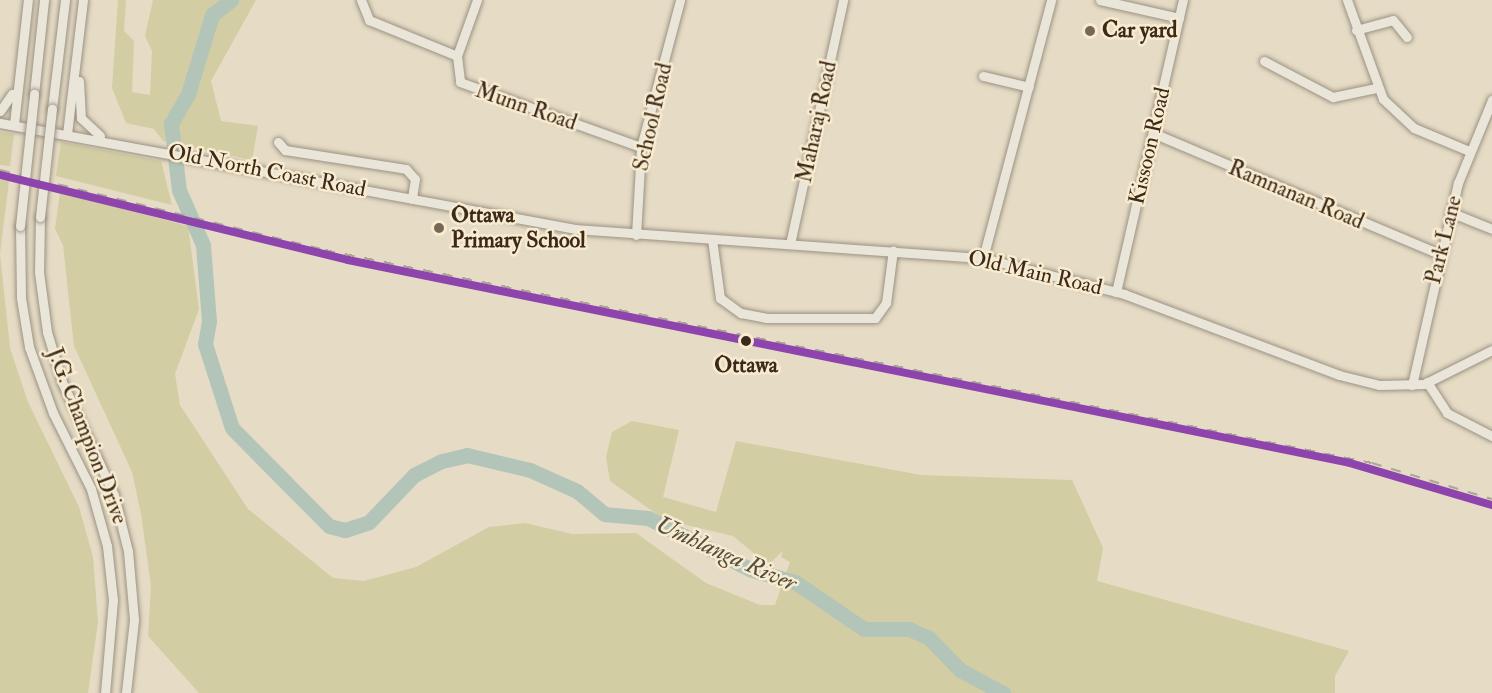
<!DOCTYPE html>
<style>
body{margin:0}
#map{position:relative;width:1492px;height:693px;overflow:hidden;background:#e6dbc4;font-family:"IM FELL Double Pica",serif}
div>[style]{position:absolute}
.green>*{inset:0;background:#d3cda3}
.river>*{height:15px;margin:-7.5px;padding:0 7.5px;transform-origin:7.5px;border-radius:7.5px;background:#b3c5b9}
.roads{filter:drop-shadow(0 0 2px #9b9284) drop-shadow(0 0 2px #9b9284)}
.minor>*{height:9px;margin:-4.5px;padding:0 4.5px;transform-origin:4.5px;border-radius:4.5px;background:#eae5d9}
.rail>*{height:2px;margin-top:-1px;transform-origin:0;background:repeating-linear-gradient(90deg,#aba59a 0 10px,transparent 0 20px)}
.bridges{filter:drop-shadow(0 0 2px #9b9284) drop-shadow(0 0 2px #9b9284)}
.minor-bridge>*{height:9px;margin:-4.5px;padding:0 4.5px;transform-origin:4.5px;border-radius:4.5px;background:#eae5d9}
.rail-1>*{height:8px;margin:-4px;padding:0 4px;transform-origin:4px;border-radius:4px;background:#8e44ad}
.dots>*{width:16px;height:16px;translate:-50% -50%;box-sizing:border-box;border:3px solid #f8ecd0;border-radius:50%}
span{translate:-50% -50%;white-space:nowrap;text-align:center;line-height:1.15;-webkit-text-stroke:5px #f8ecd0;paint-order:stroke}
.poi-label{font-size:22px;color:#3d291a;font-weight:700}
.left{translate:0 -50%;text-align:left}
.street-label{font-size:22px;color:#3d291a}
.stop-label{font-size:22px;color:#3d291a;font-weight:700}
.water-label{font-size:24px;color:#554e40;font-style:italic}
</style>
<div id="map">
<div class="green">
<div style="clip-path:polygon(118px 0,126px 0,124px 31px,134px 41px,132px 92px,150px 95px,152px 51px,145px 36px,153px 0,256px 0,211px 81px,221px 121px,258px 126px,252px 160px,163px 141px,154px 129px,126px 123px,112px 88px)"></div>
<div style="clip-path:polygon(0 132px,14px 134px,10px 166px,0 165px)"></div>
<div style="clip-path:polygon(61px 142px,161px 161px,172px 205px,56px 176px)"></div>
<div style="clip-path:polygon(0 180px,9px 181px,0 254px,10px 348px,28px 402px,79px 507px,93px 557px,98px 622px,88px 693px,0 693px)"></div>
<div style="clip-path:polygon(60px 192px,188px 226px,199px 309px,175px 374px,180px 405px,248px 509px,333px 578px,364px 581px,416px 567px,489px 527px,525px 523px,572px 534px,636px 533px,706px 583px,760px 605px,775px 605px,790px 562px,781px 557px,783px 551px,768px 565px,733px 536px,665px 520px,610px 481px,606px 457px,612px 432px,632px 421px,679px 430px,663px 497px,716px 512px,736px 441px,921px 475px,1072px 480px,1103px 548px,1097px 581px,1349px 651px,1335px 676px,1335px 693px,199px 693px,148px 636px,151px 586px,141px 514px,132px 472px,74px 346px,63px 245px,55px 229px)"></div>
</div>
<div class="river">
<div style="left:231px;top:0;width:24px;rotate:142deg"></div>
<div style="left:212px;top:15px;width:83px;rotate:106.9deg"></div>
<div style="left:188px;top:94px;width:34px;rotate:120deg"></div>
<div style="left:171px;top:123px;width:67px;rotate:83.2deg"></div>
<div style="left:179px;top:190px;width:60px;rotate:66.4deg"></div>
<div style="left:203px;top:245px;width:76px;rotate:85.5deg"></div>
<div style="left:209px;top:321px;width:23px;rotate:100deg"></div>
<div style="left:205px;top:344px;width:88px;rotate:72.2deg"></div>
<div style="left:232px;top:428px;width:138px;rotate:45.3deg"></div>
<div style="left:329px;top:526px;width:16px;rotate:14deg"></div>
<div style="left:345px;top:530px;width:25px;rotate:-18deg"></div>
<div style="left:369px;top:522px;width:65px;rotate:-46.2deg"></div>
<div style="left:414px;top:475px;width:31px;rotate:-27deg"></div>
<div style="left:442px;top:461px;width:26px;rotate:-13deg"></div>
<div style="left:467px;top:455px;width:65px;rotate:13.4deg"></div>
<div style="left:530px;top:470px;width:51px;rotate:24.1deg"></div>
<div style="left:577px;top:491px;width:35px;rotate:40deg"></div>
<div style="left:604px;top:514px;width:44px;rotate:5.2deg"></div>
<div style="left:648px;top:518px;width:116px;rotate:26.6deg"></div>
<div style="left:752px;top:570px;width:45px;rotate:15.6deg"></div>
<div style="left:795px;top:582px;width:83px;rotate:34.3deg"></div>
<div style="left:864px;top:629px;width:45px"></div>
<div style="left:909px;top:629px;width:22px;rotate:24deg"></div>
<div style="left:929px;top:638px;width:45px;rotate:45.9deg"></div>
<div style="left:960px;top:670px;width:49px;rotate:28.1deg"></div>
</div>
<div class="roads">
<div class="minor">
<div style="left:361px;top:0;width:22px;rotate:68deg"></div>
<div style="left:369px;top:20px;width:95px;rotate:22.2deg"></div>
<div style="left:477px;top:0;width:59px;rotate:109.7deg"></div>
<div style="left:457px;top:56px;width:26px;rotate:83deg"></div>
<div style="left:460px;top:82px;width:192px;rotate:19.8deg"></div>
<div style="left:1100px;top:0;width:81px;rotate:12.8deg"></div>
<div style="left:1347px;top:0;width:105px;rotate:70deg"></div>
<div style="left:1383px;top:99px;width:42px;rotate:43.1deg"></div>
<div style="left:1414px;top:128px;width:60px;rotate:22.7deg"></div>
<div style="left:1356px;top:30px;width:38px;rotate:-15deg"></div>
<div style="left:1393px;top:20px;width:22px;rotate:51deg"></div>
<div style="left:1264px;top:61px;width:78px;rotate:27.6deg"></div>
<div style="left:1333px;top:97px;width:44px;rotate:-11.8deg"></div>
<div style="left:983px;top:76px;width:47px;rotate:13.4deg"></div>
<div style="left:79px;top:81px;width:37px;rotate:87deg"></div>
<div style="left:81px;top:118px;width:26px;rotate:43deg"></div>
<div style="left:34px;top:94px;width:95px;rotate:-83.9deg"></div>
<div style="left:52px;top:109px;width:110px;rotate:-83.2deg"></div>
<div style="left:0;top:111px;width:21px;rotate:-55deg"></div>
<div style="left:0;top:123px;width:586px;rotate:10.43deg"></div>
<div style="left:576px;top:229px;width:408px;rotate:4.1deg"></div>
<div style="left:983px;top:258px;width:146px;rotate:14.3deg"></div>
<div style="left:1124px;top:294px;width:230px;rotate:20.6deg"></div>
<div style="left:1339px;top:375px;width:41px;rotate:14deg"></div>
<div style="left:1379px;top:385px;width:45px;rotate:-1.3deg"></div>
<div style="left:1424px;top:384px;width:76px;rotate:-26.6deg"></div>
<div style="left:14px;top:124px;width:125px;rotate:-83.6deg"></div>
<div style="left:1153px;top:133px;width:311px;rotate:22.9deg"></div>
<div style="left:67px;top:134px;width:135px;rotate:-83.2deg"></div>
<div style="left:278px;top:142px;width:11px;rotate:49deg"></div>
<div style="left:285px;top:150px;width:122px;rotate:8.9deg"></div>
<div style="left:406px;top:169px;width:13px;rotate:48deg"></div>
<div style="left:415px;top:179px;width:20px;rotate:99deg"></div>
<div style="left:1450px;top:212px;width:45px;rotate:22deg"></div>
<div style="left:40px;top:217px;width:55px;rotate:91deg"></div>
<div style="left:39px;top:272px;width:61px;rotate:82.4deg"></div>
<div style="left:47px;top:332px;width:52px;rotate:73.3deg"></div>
<div style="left:62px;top:382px;width:124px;rotate:65.3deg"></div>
<div style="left:114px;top:495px;width:58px;rotate:76deg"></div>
<div style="left:128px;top:551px;width:69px;rotate:85deg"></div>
<div style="left:134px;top:620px;width:73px;rotate:96.3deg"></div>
<div style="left:20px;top:226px;width:72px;rotate:89.2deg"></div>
<div style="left:21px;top:298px;width:50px;rotate:80.7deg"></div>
<div style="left:29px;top:347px;width:70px;rotate:70deg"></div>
<div style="left:53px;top:413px;width:85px;rotate:63.4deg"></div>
<div style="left:91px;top:489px;width:59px;rotate:74.3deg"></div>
<div style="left:107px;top:546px;width:54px;rotate:83.7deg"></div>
<div style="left:113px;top:600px;width:93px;rotate:94.9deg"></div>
<div style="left:636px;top:235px;width:88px;rotate:-86.7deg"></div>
<div style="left:641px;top:147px;width:152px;rotate:-75.1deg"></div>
<div style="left:712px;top:239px;width:60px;rotate:82.3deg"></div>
<div style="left:720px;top:298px;width:26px;rotate:36deg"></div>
<div style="left:741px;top:313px;width:25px;rotate:11deg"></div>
<div style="left:766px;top:318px;width:109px"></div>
<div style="left:875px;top:318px;width:19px;rotate:-54deg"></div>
<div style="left:886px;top:303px;width:53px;rotate:-82.5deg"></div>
<div style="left:790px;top:244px;width:250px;rotate:-77.7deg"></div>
<div style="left:983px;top:258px;width:267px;rotate:-75.2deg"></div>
<div style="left:1116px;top:292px;width:300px;rotate:-77.1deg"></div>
<div style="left:1427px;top:382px;width:37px;rotate:57deg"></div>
<div style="left:1447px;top:413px;width:51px;rotate:27.1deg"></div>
<div style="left:1412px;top:385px;width:207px;rotate:-77.2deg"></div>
<div style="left:1458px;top:183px;width:90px;rotate:-67.7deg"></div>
</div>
</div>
<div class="rail">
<div style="left:0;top:170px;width:335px;rotate:13.8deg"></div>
<div style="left:325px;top:250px;width:1068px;rotate:11.5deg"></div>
<div style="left:1372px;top:463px;width:125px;rotate:16.7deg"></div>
</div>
<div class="bridges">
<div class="minor-bridge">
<div style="left:40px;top:217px;width:109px;rotate:-83.7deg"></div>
<div style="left:20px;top:226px;width:133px;rotate:-83.9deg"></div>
</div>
</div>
<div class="rail-1">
<div style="left:0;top:175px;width:358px;rotate:13.7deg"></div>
<div style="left:348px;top:260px;width:1022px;rotate:11.45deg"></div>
<div style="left:1350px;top:463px;width:148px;rotate:16.5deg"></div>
</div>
<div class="dots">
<div style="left:1090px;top:31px;background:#786756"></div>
<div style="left:439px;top:228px;background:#786756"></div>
<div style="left:746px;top:341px;background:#3d291a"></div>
</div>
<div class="poi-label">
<span class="left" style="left:1102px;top:31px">Car yard</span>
<span class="left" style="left:451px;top:228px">Ottawa<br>Primary School</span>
</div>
<div class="street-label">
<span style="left:526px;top:107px;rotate:19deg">Munn Road</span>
<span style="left:653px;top:117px;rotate:-77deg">School Road</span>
<span style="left:817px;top:122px;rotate:-78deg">Maharaj Road</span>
<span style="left:1150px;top:146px;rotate:-77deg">Kissoon Road</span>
<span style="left:267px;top:171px;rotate:11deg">Old North Coast Road</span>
<span style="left:1296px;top:195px;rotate:23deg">Ramnanan Road</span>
<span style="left:1444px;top:240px;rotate:-76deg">Park Lane</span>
<span style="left:1035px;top:273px;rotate:13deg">Old Main Road</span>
<span style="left:87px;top:436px;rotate:69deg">J.G. Champion Drive</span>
</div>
<div class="stop-label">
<span style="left:746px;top:366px">Ottawa</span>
</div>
<div class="water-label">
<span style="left:726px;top:554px;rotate:24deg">Umhlanga River</span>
</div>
</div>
